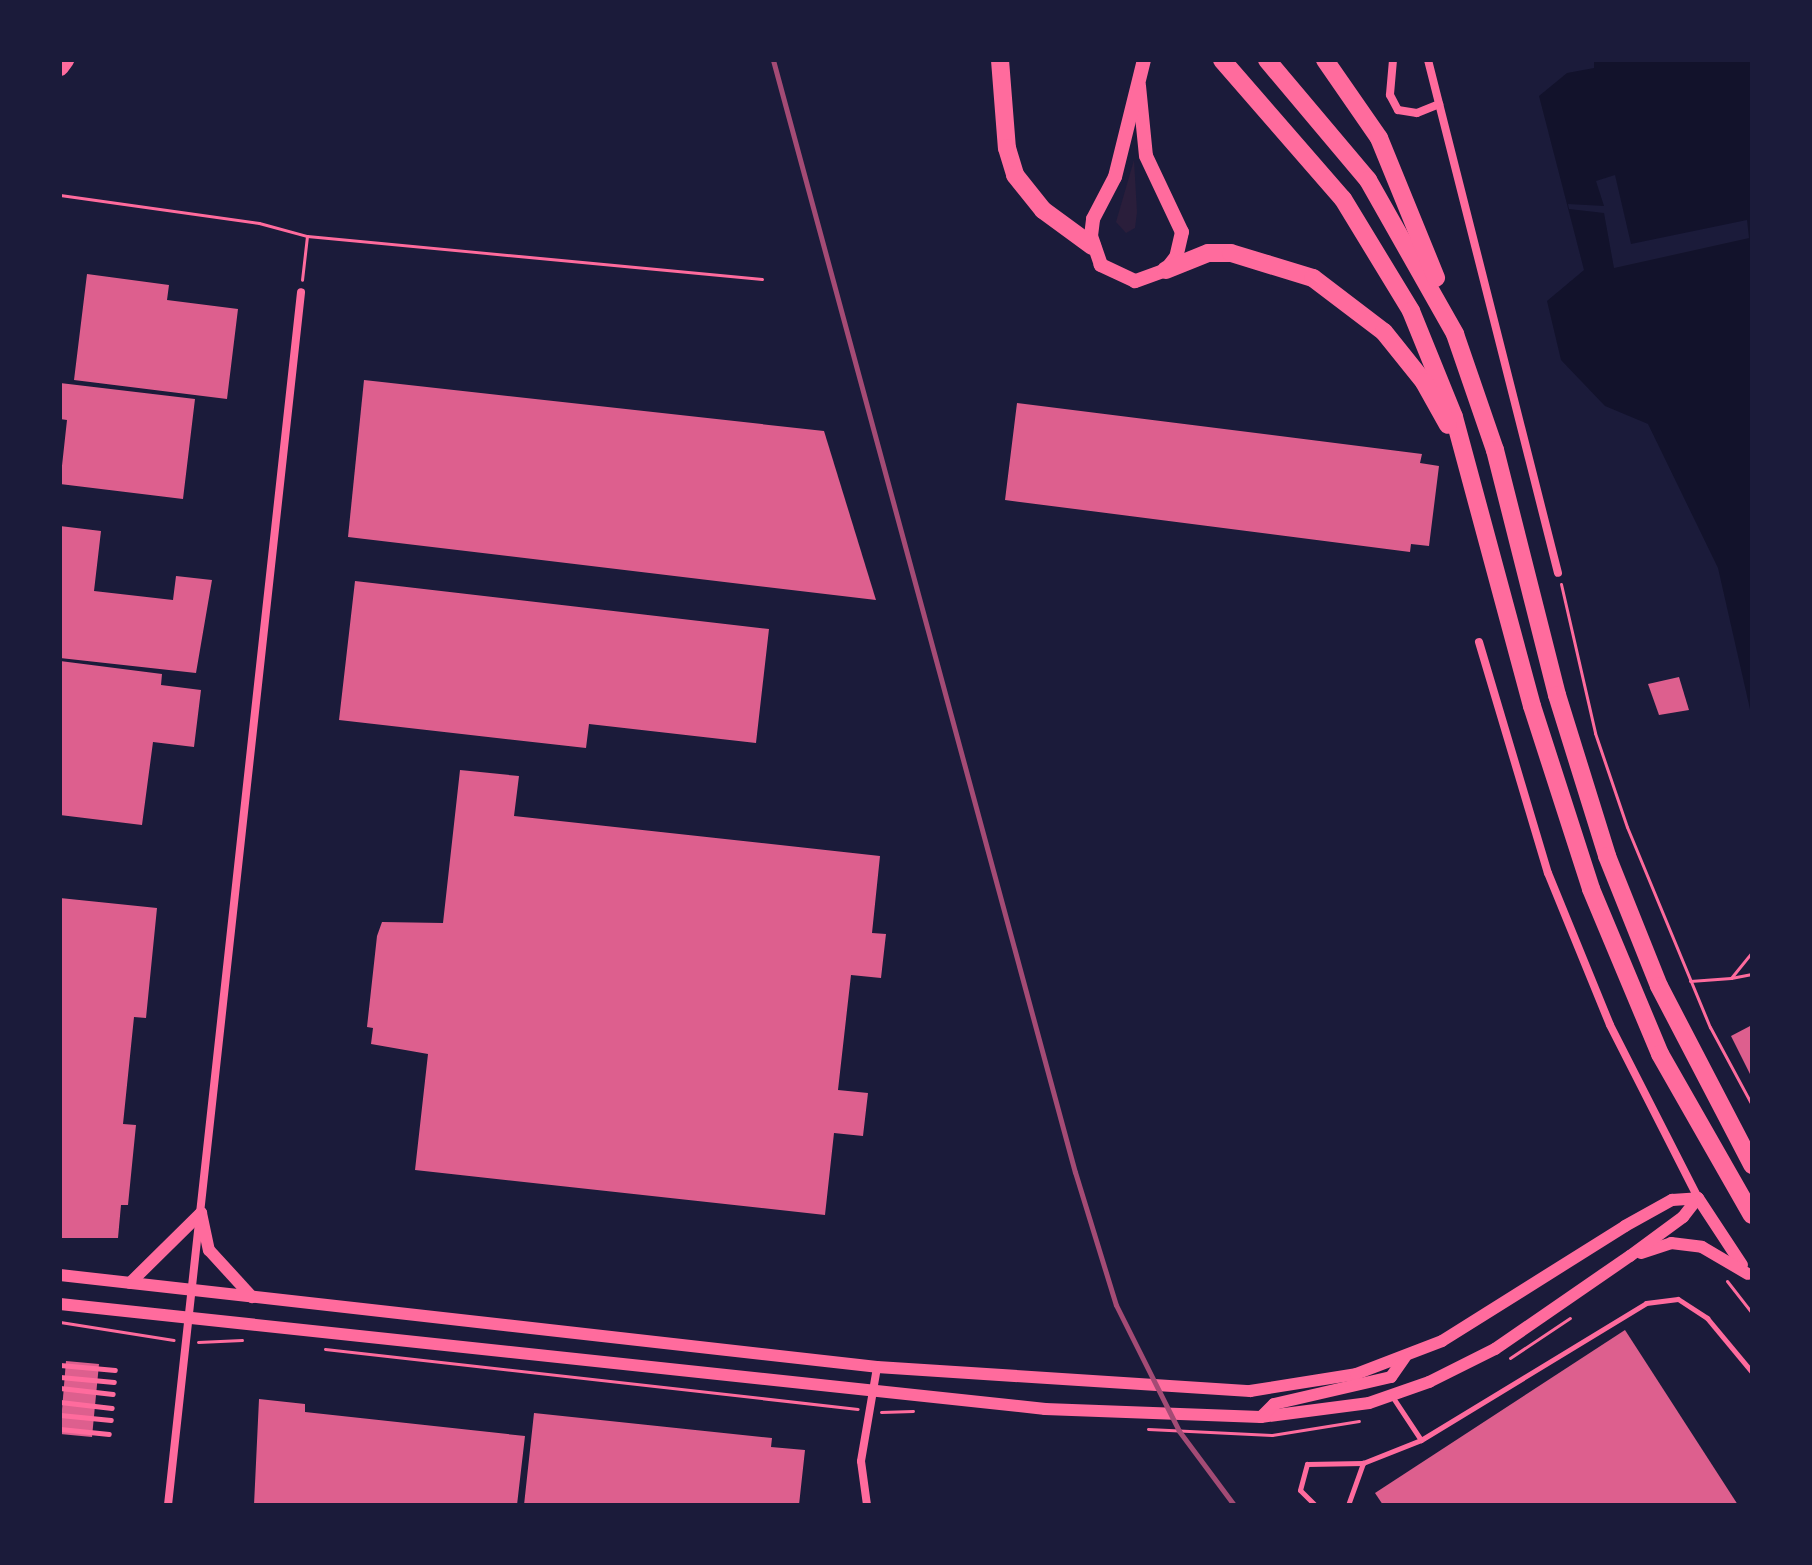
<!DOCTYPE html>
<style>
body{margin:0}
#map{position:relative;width:1812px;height:1565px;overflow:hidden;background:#1b1b3a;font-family:Arial,sans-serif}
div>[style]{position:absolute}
.green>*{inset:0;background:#2a1e3b}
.water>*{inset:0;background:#12122b}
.pier>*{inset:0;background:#1b1b3a}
.building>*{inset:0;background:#dd5f8e}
.path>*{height:3px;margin:-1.5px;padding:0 1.5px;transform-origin:1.5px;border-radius:1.5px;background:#ff6b9d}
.service>*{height:5px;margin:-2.5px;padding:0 2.5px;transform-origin:2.5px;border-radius:2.5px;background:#ff6b9d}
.minor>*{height:8px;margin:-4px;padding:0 4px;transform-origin:4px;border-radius:4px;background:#ff6b9d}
.tertiary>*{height:12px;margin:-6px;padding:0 6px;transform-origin:6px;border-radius:6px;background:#ff6b9d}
.secondary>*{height:14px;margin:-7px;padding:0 7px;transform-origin:7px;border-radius:7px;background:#ff6b9d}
.motorway>*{height:18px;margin:-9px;padding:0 9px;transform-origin:9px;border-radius:9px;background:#ff6b9d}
.rail>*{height:5px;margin:-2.5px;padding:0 2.5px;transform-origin:2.5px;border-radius:2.5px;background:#a44b75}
span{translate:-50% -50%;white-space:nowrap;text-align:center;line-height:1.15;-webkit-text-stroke:7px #1b1b3a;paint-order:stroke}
.frame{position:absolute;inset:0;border:62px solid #1b1b3a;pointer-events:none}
</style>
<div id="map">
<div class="green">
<div style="clip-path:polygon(1134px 160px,1137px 212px,1135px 228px,1126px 233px,1116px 222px)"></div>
</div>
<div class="water">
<div style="clip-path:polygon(1594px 60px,1752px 60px,1752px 718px,1718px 568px,1648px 424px,1605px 406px,1561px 360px,1547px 301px,1584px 270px,1539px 96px,1567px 73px,1594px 68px)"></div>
</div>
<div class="pier">
<div style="clip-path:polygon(1615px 175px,1631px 244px,1747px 220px,1749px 238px,1614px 268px,1604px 213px,1569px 209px,1568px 204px,1604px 206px,1596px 181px)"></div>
</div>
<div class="building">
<div style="clip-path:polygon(87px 274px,169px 285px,167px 300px,238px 309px,227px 399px,74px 380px)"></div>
<div style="clip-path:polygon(364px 380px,824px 431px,876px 600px,348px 537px)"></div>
<div style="clip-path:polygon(60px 383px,195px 399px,183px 499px,60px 484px,67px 420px,60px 419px)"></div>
<div style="clip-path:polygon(1017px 403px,1422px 454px,1420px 463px,1439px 466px,1429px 546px,1411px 544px,1410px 552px,1005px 500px)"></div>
<div style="clip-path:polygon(60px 526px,101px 531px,94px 591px,173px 600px,176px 576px,212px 580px,196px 673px,60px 658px)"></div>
<div style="clip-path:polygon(355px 581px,769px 629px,756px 743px,589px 724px,586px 748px,339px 720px)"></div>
<div style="clip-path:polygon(60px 661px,162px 674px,161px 685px,201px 690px,194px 747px,153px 742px,142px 825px,60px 815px)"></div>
<div style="clip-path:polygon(1679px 677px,1689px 710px,1659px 715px,1648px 684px)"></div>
<div style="clip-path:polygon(460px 770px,519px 776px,514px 816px,880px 856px,872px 933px,886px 934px,881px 978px,851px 975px,838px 1090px,868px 1093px,863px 1136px,834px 1133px,825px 1215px,415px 1170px,428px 1054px,371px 1044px,373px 1028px,367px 1027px,377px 936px,382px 922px,443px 923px)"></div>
<div style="clip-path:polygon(60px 898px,157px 908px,146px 1018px,134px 1017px,123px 1124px,136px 1125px,128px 1205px,121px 1205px,118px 1238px,60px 1238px)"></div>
<div style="clip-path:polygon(1752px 1025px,1752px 1078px,1731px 1036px)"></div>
<div style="clip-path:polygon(1625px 1330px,1738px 1505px,1383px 1505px,1375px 1493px)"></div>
<div style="clip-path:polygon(66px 1361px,99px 1364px,92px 1437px,60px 1434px)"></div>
<div style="clip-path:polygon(259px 1399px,305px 1404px,305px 1412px,525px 1436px,517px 1505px,254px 1505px)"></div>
<div style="clip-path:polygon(534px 1413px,772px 1438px,771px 1447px,805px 1450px,799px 1505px,524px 1505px)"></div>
</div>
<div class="path">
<div style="left:60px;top:195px;width:201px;rotate:8deg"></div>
<div style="left:259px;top:223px;width:50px;rotate:15.2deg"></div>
<div style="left:307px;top:236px;width:44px;rotate:96.5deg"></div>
<div style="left:307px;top:236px;width:457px;rotate:5.4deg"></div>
<div style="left:1561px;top:584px;width:153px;rotate:77.1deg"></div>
<div style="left:1595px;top:733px;width:99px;rotate:71.2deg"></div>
<div style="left:1627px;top:827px;width:217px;rotate:67.5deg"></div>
<div style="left:1710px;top:1027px;width:89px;rotate:61.7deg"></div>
<div style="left:1731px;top:978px;width:21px;rotate:-11deg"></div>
<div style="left:1690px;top:981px;width:41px;rotate:-4.2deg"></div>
<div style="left:1731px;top:978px;width:33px;rotate:-51deg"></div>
<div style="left:1727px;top:1281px;width:41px;rotate:52deg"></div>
<div style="left:60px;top:1322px;width:115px;rotate:9deg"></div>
<div style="left:198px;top:1342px;width:44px;rotate:-2.6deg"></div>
<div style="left:325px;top:1349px;width:536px;rotate:6.42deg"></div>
<div style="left:1510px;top:1358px;width:72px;rotate:-33.7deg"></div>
<div style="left:881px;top:1412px;width:32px;rotate:-2deg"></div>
<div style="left:1148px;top:1429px;width:124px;rotate:2.8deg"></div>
<div style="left:1272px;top:1435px;width:88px;rotate:-9.1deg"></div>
</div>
<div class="service">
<div style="left:60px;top:1365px;width:55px;rotate:5.2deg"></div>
<div style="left:60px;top:1377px;width:54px;rotate:5.3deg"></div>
<div style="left:60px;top:1388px;width:53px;rotate:6.5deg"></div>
<div style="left:60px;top:1402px;width:52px;rotate:6.6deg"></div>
<div style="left:60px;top:1415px;width:51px;rotate:5.6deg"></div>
<div style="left:60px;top:1429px;width:49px;rotate:5.8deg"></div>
<div style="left:1421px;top:1440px;width:263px;rotate:-31.3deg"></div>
<div style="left:1646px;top:1303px;width:32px;rotate:-7deg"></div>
<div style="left:1678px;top:1299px;width:35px;rotate:33deg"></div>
<div style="left:1707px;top:1318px;width:70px;rotate:50.2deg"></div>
<div style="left:1315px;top:1505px;width:21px;rotate:-135deg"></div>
<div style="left:1300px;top:1490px;width:27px;rotate:-75deg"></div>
<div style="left:1307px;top:1464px;width:56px;rotate:-1deg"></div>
<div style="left:1363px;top:1463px;width:62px;rotate:-21.6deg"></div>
<div style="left:1421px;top:1440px;width:53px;rotate:-123.4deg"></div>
<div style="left:1348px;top:1505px;width:45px;rotate:-70.3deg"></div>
</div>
<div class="minor">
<div style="left:1393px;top:60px;width:35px;rotate:95deg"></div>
<div style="left:1390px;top:95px;width:17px;rotate:62deg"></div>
<div style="left:1398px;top:110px;width:19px;rotate:9deg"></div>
<div style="left:1417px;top:113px;width:24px;rotate:-22deg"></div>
<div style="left:1428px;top:60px;width:529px;rotate:75.78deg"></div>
<div style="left:1479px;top:642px;width:241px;rotate:73.4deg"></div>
<div style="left:1548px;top:873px;width:164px;rotate:67.8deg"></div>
<div style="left:1610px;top:1025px;width:194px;rotate:63deg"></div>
<div style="left:168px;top:1505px;width:1220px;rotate:-83.74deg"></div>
<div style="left:867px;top:1505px;width:44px;rotate:-97.8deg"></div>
<div style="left:861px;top:1461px;width:95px;rotate:-80.3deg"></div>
</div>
<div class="tertiary">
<div style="left:1698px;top:1198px;width:80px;rotate:56.7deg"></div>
<div style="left:201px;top:1213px;width:38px;rotate:78deg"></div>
<div style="left:209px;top:1250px;width:64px;rotate:47.5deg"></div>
<div style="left:1641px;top:1253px;width:32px;rotate:-18deg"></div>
<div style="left:1671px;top:1243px;width:31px;rotate:7deg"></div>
<div style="left:1702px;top:1247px;width:53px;rotate:30.4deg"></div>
<div style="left:60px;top:1275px;width:822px;rotate:6.42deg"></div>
<div style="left:877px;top:1367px;width:374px;rotate:3.7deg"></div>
<div style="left:1250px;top:1391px;width:107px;rotate:-9.1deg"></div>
<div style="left:1356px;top:1374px;width:92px;rotate:-21deg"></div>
<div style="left:1442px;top:1341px;width:216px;rotate:-32.1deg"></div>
<div style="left:1625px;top:1226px;width:54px;rotate:-29deg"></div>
<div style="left:1672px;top:1200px;width:26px;rotate:-4deg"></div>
<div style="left:130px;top:1283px;width:100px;rotate:-44.6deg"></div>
<div style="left:60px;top:1304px;width:991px;rotate:6.08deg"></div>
<div style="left:1045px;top:1409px;width:216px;rotate:2.1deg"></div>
<div style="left:1261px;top:1417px;width:109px;rotate:-7.4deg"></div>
<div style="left:1369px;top:1403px;width:64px;rotate:-19.3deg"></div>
<div style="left:1429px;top:1382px;width:74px;rotate:-26.6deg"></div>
<div style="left:1495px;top:1349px;width:164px;rotate:-34.6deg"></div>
<div style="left:1630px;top:1256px;width:66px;rotate:-36.3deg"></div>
<div style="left:1683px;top:1217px;width:24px;rotate:-52deg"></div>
<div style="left:1261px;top:1417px;width:18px;rotate:-45deg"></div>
<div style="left:1274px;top:1404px;width:120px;rotate:-13deg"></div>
<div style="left:1391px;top:1377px;width:24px;rotate:-55deg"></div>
</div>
<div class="secondary">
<div style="left:1139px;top:86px;width:70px;rotate:84.3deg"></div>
<div style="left:1146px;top:156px;width:84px;rotate:64.7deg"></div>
<div style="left:1182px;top:232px;width:26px;rotate:103deg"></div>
<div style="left:1176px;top:257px;width:16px;rotate:128deg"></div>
<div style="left:1166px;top:270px;width:33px;rotate:160deg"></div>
<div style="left:1135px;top:281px;width:38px;rotate:-155deg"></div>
<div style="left:1101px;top:265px;width:31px;rotate:-109deg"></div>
<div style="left:1091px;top:236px;width:17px;rotate:-83deg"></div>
<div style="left:1093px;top:219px;width:47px;rotate:-62.4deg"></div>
<div style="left:1115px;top:177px;width:121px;rotate:-76.1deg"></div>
</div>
<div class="motorway">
<div style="left:1000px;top:60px;width:88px;rotate:85.5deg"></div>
<div style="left:1007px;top:148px;width:28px;rotate:73deg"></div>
<div style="left:1015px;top:175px;width:45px;rotate:51.3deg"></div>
<div style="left:1043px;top:210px;width:61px;rotate:36.3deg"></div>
<div style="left:1222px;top:60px;width:184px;rotate:49deg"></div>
<div style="left:1343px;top:199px;width:131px;rotate:58.7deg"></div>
<div style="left:1411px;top:311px;width:114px;rotate:67.9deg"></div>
<div style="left:1454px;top:417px;width:299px;rotate:74.9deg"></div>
<div style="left:1532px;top:706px;width:192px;rotate:72.1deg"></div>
<div style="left:1591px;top:889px;width:179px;rotate:67.3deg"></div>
<div style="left:1660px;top:1054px;width:185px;rotate:60.3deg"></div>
<div style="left:1267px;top:60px;width:157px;rotate:49.9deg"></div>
<div style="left:1368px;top:180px;width:177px;rotate:60.5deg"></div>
<div style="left:1455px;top:334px;width:123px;rotate:71deg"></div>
<div style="left:1495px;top:450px;width:253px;rotate:75.8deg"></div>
<div style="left:1557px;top:695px;width:169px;rotate:72.7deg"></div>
<div style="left:1607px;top:856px;width:140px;rotate:68.2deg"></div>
<div style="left:1659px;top:986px;width:202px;rotate:62.5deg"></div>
<div style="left:1325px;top:60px;width:95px;rotate:55.3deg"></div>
<div style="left:1379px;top:138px;width:151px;rotate:67.8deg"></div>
<div style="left:60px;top:67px;width:9px;rotate:-54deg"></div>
<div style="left:1166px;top:270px;width:45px;rotate:-22deg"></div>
<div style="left:1208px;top:253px;width:23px"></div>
<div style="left:1231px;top:253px;width:86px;rotate:17deg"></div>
<div style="left:1313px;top:278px;width:89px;rotate:37.3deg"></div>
<div style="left:1384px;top:332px;width:64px;rotate:51.3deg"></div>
<div style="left:1424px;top:382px;width:49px;rotate:60.8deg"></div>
</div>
<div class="rail">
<div style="left:773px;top:60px;width:1152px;rotate:74.81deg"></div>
<div style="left:1075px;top:1172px;width:139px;rotate:72.9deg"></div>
<div style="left:1116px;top:1305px;width:141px;rotate:63.4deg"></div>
<div style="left:1179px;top:1431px;width:92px;rotate:53.4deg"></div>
</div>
<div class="frame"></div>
</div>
